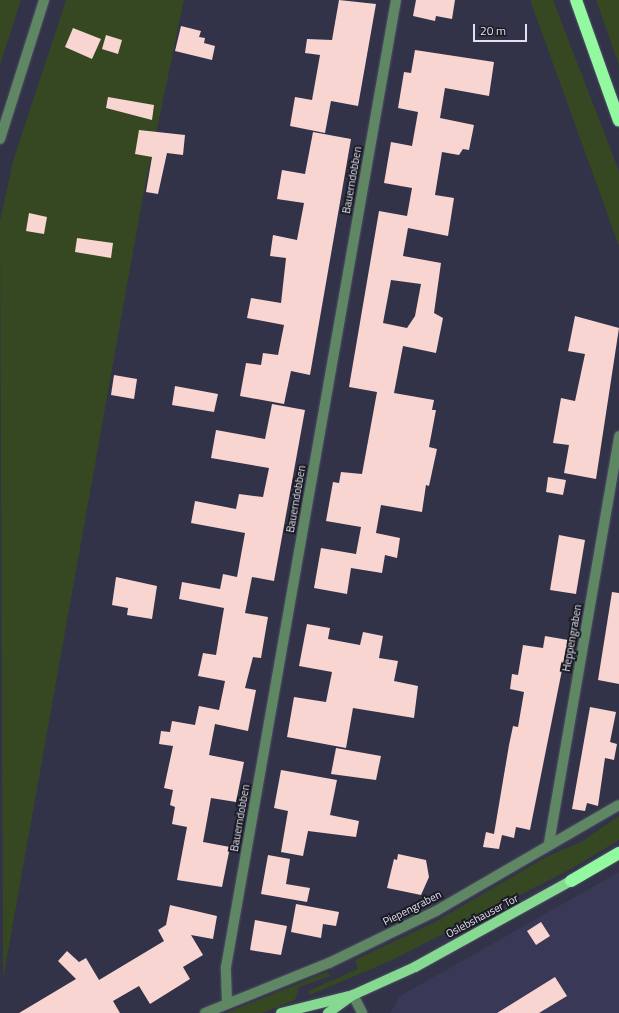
<!DOCTYPE html>
<style>
body{margin:0}
#map{position:relative;width:619px;height:1013px;overflow:hidden;background:#323249;font-family:"Titillium Web",sans-serif}
div>[style]{position:absolute}
.built>*{inset:0;background:#393856}
.green>*{inset:0;background:#354822}
.building>*{inset:0;background:#f8d5d0}
.roads{filter:drop-shadow(0 0 1px #4e4e64) drop-shadow(0 0 1px #4e4e64)}
.minor>*{height:10px;margin:-5px;padding:0 5px;transform-origin:5px;border-radius:5px;background:#608764}
.major>*{height:10px;margin:-5px;padding:0 5px;transform-origin:5px;border-radius:5px;background:#85d990}
.highway>*{height:12px;margin:-6px;padding:0 6px;transform-origin:6px;border-radius:6px;background:#93f9a1}
span{translate:-50% -50%;white-space:nowrap;text-align:center;line-height:1.15;-webkit-text-stroke:4px #1b1b25;paint-order:stroke}
.street-label{font-size:11px;color:#e1e1f0}
.scale{position:absolute;left:473px;top:24px;width:54px;height:18px;box-sizing:border-box;border:2px solid #e1e1f0;border-top:0;padding-left:5px;font-size:12px;line-height:14px;white-space:nowrap;color:#e1e1f0;-webkit-text-stroke:3px #1b1b25;paint-order:stroke}
</style>
<div id="map">
<div class="built">
<div style="clip-path:polygon(619px 872px,619px 1013px,390px 1013px,400px 996px)"></div>
</div>
<div class="green">
<div style="clip-path:polygon(0 0,21px 0,0 65px)"></div>
<div style="clip-path:polygon(66px 0,184px 0,143px 196px,3px 979px,0 221px,13px 161px)"></div>
<div style="clip-path:polygon(530px 0,553px 0,619px 171px,619px 246px)"></div>
<div style="clip-path:polygon(597px 0,619px 0,619px 65px,597px 3px)"></div>
<div style="clip-path:polygon(619px 816px,619px 840px,571px 869px,390px 961px,310px 995px,308px 991px,358px 969px,355px 960px,435px 922px,546px 857px,581px 842px)"></div>
<div style="clip-path:polygon(327px 972px,330px 976px,299px 987px,295px 1000px,262px 1013px,226px 1013px)"></div>
</div>
<div class="building">
<div style="clip-path:polygon(339px 0,376px 4px,358px 106px,331px 101px,325px 133px,290px 126px,295px 97px,312px 100px,320px 55px,305px 53px,307px 39px,332px 40px)"></div>
<div style="clip-path:polygon(416px 0,455px 0,452px 19px,436px 16px,435px 21px,413px 16px)"></div>
<div style="clip-path:polygon(181px 26px,201px 31px,199px 37px,205px 38px,204px 43px,215px 46px,212px 60px,175px 51px)"></div>
<div style="clip-path:polygon(73px 28px,101px 39px,92px 59px,65px 47px)"></div>
<div style="clip-path:polygon(106px 35px,122px 40px,118px 54px,102px 49px)"></div>
<div style="clip-path:polygon(evenodd,415px 50px,494px 62px,489px 96px,445px 88px,440px 118px,474px 125px,469px 150px,463px 149px,459px 155px,442px 152px,435px 195px,454px 198px,448px 236px,408px 228px,403px 256px,441px 263px,434px 313px,443px 318px,436px 353px,403px 346px,394px 393px,434px 400px,432px 410px,436px 410px,429px 447px,437px 449px,429px 486px,426px 485px,422px 512px,381px 505px,376px 533px,400px 538px,397px 558px,385px 555px,382px 573px,351px 568px,347px 594px,314px 588px,321px 548px,356px 554px,361px 527px,326px 521px,333px 482px,339px 483px,341px 472px,362px 474px,377px 392px,349px 387px,379px 211px,407px 216px,412px 188px,384px 183px,391px 142px,412px 146px,418px 112px,398px 108px,404px 72px,411px 73px,415px 50px,391px 280px,421px 284px,415px 316px,407px 328px,383px 323px,391px 280px)"></div>
<div style="clip-path:polygon(108px 97px,154px 105px,152px 120px,106px 108px)"></div>
<div style="clip-path:polygon(139px 130px,185px 135px,183px 155px,167px 153px,158px 194px,146px 192px,152px 157px,135px 154px)"></div>
<div style="clip-path:polygon(313px 132px,351px 139px,310px 375px,291px 371px,284px 404px,240px 396px,246px 363px,261px 365px,263px 353px,278px 355px,284px 325px,247px 318px,251px 298px,281px 303px,286px 258px,270px 256px,273px 235px,297px 240px,304px 203px,277px 199px,282px 170px,305px 174px)"></div>
<div style="clip-path:polygon(29px 213px,47px 217px,44px 234px,26px 231px)"></div>
<div style="clip-path:polygon(77px 238px,113px 243px,111px 258px,75px 252px)"></div>
<div style="clip-path:polygon(575px 316px,619px 328px,596px 479px,564px 473px,569px 445px,553px 443px,561px 398px,575px 401px,585px 354px,568px 351px)"></div>
<div style="clip-path:polygon(114px 375px,137px 379px,134px 399px,111px 395px)"></div>
<div style="clip-path:polygon(175px 386px,218px 394px,214px 412px,172px 405px)"></div>
<div style="clip-path:polygon(272px 404px,305px 410px,274px 581px,252px 577px,245px 613px,268px 617px,261px 658px,253px 657px,245px 688px,256px 690px,248px 731px,215px 724px,209px 755px,244px 762px,236px 802px,211px 798px,203px 842px,230px 847px,222px 887px,177px 880px,187px 827px,172px 824px,175px 807px,170px 805px,173px 790px,164px 788px,173px 746px,159px 744px,161px 731px,170px 732px,172px 721px,195px 725px,199px 706px,219px 710px,225px 681px,198px 676px,203px 653px,216px 655px,224px 608px,179px 599px,182px 582px,220px 589px,223px 574px,237px 577px,245px 533px,191px 523px,195px 501px,236px 509px,239px 494px,263px 497px,269px 468px,211px 458px,216px 430px,265px 439px)"></div>
<div style="clip-path:polygon(548px 477px,566px 480px,563px 495px,546px 492px)"></div>
<div style="clip-path:polygon(559px 535px,585px 540px,576px 594px,550px 590px)"></div>
<div style="clip-path:polygon(116px 577px,157px 586px,152px 619px,127px 615px,128px 608px,112px 605px)"></div>
<div style="clip-path:polygon(612px 592px,619px 593px,619px 684px,598px 680px)"></div>
<div style="clip-path:polygon(307px 624px,330px 628px,328px 639px,360px 645px,363px 632px,383px 636px,379px 658px,398px 661px,394px 681px,418px 686px,414px 718px,353px 708px,346px 748px,287px 737px,294px 697px,326px 702px,332px 672px,299px 666px)"></div>
<div style="clip-path:polygon(545px 636px,568px 640px,530px 830px,516px 827px,514px 838px,502px 835px,499px 849px,483px 847px,486px 832px,494px 834px,509px 745px,513px 726px,518px 727px,524px 692px,510px 689px,512px 674px,518px 675px,523px 645px,543px 648px)"></div>
<div style="clip-path:polygon(590px 707px,616px 712px,610px 742px,617px 744px,614px 760px,605px 758px,598px 806px,587px 803px,585px 811px,572px 809px)"></div>
<div style="clip-path:polygon(336px 748px,381px 756px,376px 780px,331px 774px)"></div>
<div style="clip-path:polygon(281px 770px,337px 780px,330px 815px,359px 821px,356px 837px,308px 831px,303px 856px,281px 852px,288px 811px,274px 808px)"></div>
<div style="clip-path:polygon(398px 854px,426px 860px,429px 877px,421px 895px,387px 888px,394px 859px,397px 860px)"></div>
<div style="clip-path:polygon(268px 855px,290px 859px,286px 884px,310px 888px,307px 902px,261px 894px)"></div>
<div style="clip-path:polygon(296px 904px,339px 912px,336px 926px,323px 924px,321px 938px,291px 932px)"></div>
<div style="clip-path:polygon(170px 905px,217px 916px,213px 939px,191px 935px,203px 955px,183px 967px,190px 979px,150px 1004px,139px 986px,113px 1001px,120px 1013px,19px 1013px,76px 979px,58px 961px,67px 951px,79px 962px,86px 958px,99px 980px,164px 941px,158px 930px,166px 925px)"></div>
<div style="clip-path:polygon(255px 920px,287px 926px,281px 955px,250px 950px)"></div>
<div style="clip-path:polygon(541px 922px,550px 936px,536px 945px,527px 931px)"></div>
<div style="clip-path:polygon(555px 977px,567px 996px,539px 1013px,497px 1013px)"></div>
</div>
<div class="roads">
<div class="minor">
<div style="left:0;top:139px;width:146px;rotate:-72.4deg"></div>
<div style="left:549px;top:843px;width:413px;rotate:-80.2deg"></div>
<div style="left:353px;top:995px;width:20px;rotate:63deg"></div>
<div style="left:227px;top:1002px;width:35px;rotate:-92deg"></div>
<div style="left:226px;top:967px;width:982px;rotate:-80.03deg"></div>
<div style="left:205px;top:1013px;width:134px;rotate:-22deg"></div>
<div style="left:329px;top:963px;width:119px;rotate:-25.9deg"></div>
<div style="left:436px;top:911px;width:211px;rotate:-30.1deg"></div>
</div>
<div class="major">
<div style="left:281px;top:1013px;width:70px;rotate:-14deg"></div>
<div style="left:328px;top:1013px;width:31px;rotate:-36deg"></div>
<div style="left:353px;top:995px;width:68px;rotate:-24.3deg"></div>
<div style="left:415px;top:967px;width:178px;rotate:-28.9deg"></div>
</div>
<div class="highway">
<div style="left:576px;top:0;width:128px;rotate:70.4deg"></div>
<div style="left:571px;top:881px;width:56px;rotate:-30.3deg"></div>
</div>
</div>
<div class="street-label">
<span style="left:352px;top:180px;rotate:-80deg">Bauerndobben</span>
<span style="left:296px;top:499px;rotate:-80deg">Bauerndobben</span>
<span style="left:572px;top:638px;rotate:-80deg">Heppengraben</span>
<span style="left:240px;top:818px;rotate:-80deg">Bauerndobben</span>
<span style="left:412px;top:908px;rotate:-27deg">Piepengraben</span>
<span style="left:482px;top:916px;rotate:-28deg">Oslebshauser Tor</span>
</div>
<div class="scale">20 m</div>
</div>
